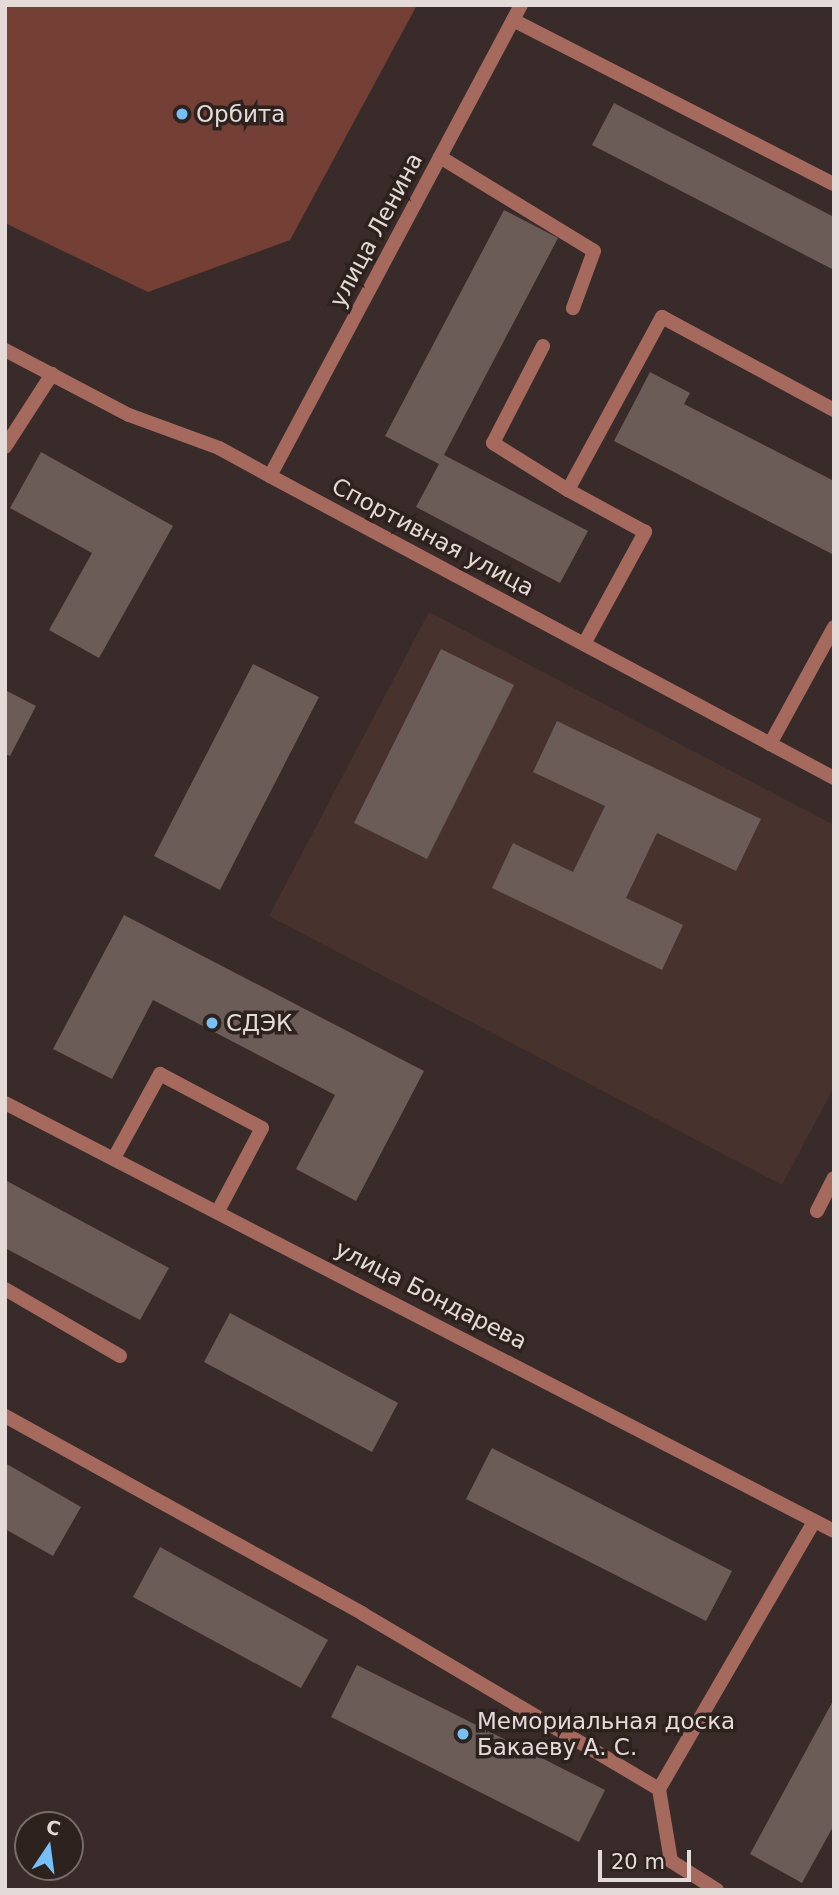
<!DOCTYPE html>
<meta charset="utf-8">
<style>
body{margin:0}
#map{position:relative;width:839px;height:1895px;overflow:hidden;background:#392b29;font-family:"DejaVu Sans",sans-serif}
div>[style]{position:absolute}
.built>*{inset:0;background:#47322e}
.green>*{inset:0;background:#744036}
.building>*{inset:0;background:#6b5c58}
.service>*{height:14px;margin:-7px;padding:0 7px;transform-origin:7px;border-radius:7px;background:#a6695d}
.minor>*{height:14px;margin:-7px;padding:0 7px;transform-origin:7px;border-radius:7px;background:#a6695d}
.tertiary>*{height:14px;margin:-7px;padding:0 7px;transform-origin:7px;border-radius:7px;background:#a6695d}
.dots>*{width:19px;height:19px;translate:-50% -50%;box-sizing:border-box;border:4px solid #2e221f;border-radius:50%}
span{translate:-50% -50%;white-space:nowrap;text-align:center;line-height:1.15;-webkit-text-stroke:7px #2e221f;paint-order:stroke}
.poi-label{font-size:23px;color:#e4dbd9}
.left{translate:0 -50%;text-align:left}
.street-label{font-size:23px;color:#e4dbd9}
.frame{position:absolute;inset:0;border:7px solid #e4dbd9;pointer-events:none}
.north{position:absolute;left:14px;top:1811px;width:70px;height:70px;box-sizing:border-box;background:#2e221f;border:2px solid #776c69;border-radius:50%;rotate:13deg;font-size:19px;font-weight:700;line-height:28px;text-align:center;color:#e4dbd9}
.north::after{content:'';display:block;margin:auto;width:24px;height:32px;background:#76c0f7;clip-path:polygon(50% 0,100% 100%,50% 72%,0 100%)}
.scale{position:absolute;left:598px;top:1850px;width:93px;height:32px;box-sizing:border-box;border:4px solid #e4dbd9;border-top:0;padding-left:9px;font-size:21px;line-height:24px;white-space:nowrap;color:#e4dbd9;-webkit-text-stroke:5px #2e221f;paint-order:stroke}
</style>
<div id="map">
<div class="built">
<div style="clip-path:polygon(429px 612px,834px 825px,834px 1087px,782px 1185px,269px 916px)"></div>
</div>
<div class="green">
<div style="clip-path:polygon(5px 5px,417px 5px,290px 240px,148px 292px,5px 223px)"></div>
</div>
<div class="building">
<div style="clip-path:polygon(614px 103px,834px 217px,834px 270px,592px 145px)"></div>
<div style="clip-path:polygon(504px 210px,558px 238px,444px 455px,588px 531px,560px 583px,416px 507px,439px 464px,385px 436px)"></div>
<div style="clip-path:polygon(650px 372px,690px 393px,684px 404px,834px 481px,834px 555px,614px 441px)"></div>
<div style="clip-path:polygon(41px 452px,173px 526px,99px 658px,49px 630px,92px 553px,10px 508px)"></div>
<div style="clip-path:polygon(441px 649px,514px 685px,427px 859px,354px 823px)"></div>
<div style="clip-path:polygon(253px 664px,319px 697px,220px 890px,154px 856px)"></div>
<div style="clip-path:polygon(5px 690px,36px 706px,10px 756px,5px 754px)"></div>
<div style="clip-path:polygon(557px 721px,761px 819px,736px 871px,657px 833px,626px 898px,683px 925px,662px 970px,492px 888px,513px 843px,573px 872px,605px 806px,533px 772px)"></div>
<div style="clip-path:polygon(124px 915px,424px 1071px,356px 1201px,296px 1169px,335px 1095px,153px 1000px,112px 1079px,53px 1049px)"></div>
<div style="clip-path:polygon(5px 1180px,169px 1268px,140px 1320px,5px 1248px)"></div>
<div style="clip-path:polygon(230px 1313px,398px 1403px,372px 1452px,204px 1362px)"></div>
<div style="clip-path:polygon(492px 1448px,732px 1571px,706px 1621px,466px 1499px)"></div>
<div style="clip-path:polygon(5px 1463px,81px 1507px,53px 1556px,5px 1529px)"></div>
<div style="clip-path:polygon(160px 1547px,328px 1640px,301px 1688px,133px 1597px)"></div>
<div style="clip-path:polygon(357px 1665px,605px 1790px,579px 1842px,331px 1717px)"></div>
<div style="clip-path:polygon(834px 1699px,834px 1825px,802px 1883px,750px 1854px)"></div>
</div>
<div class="service">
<div style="left:513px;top:20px;width:360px;rotate:27.1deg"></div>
<div style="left:440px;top:157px;width:180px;rotate:31.4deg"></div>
<div style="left:594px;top:251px;width:61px;rotate:110.2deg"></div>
<div style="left:543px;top:346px;width:109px;rotate:117.3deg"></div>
<div style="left:493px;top:443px;width:89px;rotate:32.1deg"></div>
<div style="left:5px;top:447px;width:87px;rotate:-57.2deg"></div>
<div style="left:584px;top:644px;width:128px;rotate:-61.4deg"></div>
<div style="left:645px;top:532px;width:88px;rotate:-151.4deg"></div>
<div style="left:568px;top:490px;width:197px;rotate:-61.5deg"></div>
<div style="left:662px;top:317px;width:196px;rotate:28.4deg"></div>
<div style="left:770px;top:744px;width:133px;rotate:-61.3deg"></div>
<div style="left:114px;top:1158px;width:96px;rotate:-61.3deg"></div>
<div style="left:160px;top:1074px;width:115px;rotate:27.9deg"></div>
<div style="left:262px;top:1128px;width:94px;rotate:117.9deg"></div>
<div style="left:817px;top:1211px;width:37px;rotate:-63deg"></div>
<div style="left:5px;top:1289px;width:133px;rotate:30.2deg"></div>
<div style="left:5px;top:1416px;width:409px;rotate:28.9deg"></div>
<div style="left:363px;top:1614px;width:344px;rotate:30.6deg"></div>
<div style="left:717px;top:1890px;width:54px;rotate:-147.8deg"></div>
<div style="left:671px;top:1861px;width:73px;rotate:-99.5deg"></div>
<div style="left:659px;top:1789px;width:309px;rotate:-59.9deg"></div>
</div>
<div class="minor">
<div style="left:270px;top:476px;width:640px;rotate:28.17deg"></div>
<div style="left:5px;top:1103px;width:933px;rotate:27.31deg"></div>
</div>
<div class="tertiary">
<div style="left:5px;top:350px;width:140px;rotate:27.7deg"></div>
<div style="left:129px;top:415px;width:96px;rotate:20.1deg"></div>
<div style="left:219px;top:448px;width:58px;rotate:28.8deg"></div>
<div style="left:270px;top:476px;width:534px;rotate:-61.95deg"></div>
</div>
<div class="dots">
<div style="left:182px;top:114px;background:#76c0f7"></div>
<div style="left:212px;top:1023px;background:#76c0f7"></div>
<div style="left:463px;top:1734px;background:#76c0f7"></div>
</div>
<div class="poi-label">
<span class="left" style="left:196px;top:114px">Орбита</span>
<span class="left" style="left:226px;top:1023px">СДЭК</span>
<span class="left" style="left:477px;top:1734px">Мемориальная доска<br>Бакаеву А. С.</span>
</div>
<div class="street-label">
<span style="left:376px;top:230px;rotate:-62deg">улица Ленина</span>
<span style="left:433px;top:537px;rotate:28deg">Спортивная улица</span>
<span style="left:431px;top:1295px;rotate:27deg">улица Бондарева</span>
</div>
<div class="frame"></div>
<div class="north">С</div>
<div class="scale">20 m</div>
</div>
